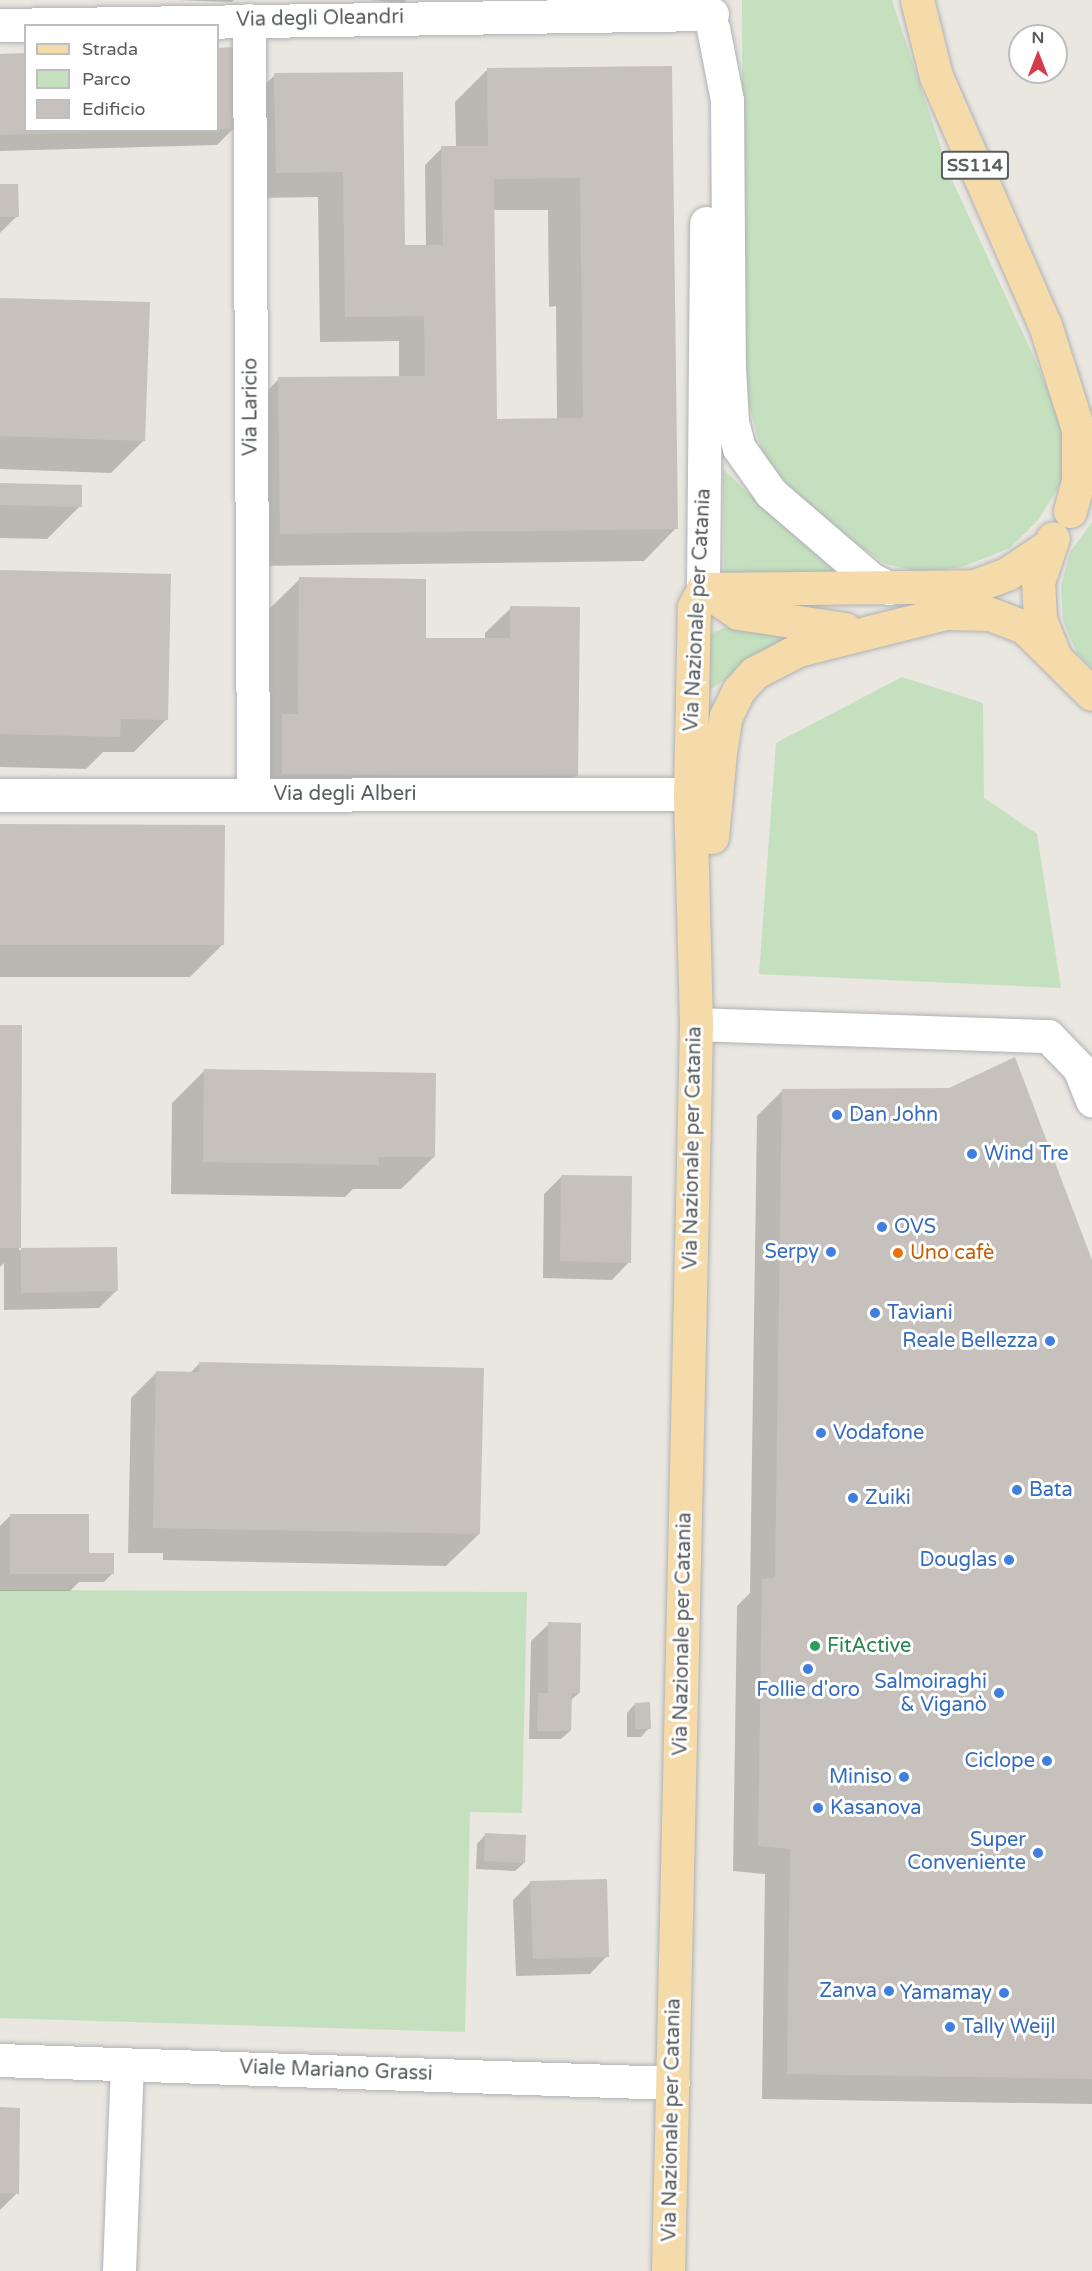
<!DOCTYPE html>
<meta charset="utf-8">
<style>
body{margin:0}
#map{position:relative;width:1092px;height:2271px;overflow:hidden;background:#eae6e0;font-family:"Varela Round",sans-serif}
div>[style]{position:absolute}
.green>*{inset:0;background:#c5e0bf}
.shadow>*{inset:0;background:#0003}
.building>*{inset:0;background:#c6c1bd}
.roads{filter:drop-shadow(0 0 2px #aeb2b5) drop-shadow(0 0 2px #aeb2b5)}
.minor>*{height:33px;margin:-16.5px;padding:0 16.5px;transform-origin:16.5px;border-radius:16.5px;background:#fff}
.major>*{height:33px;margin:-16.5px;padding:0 16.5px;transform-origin:16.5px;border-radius:16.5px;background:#f6dbaa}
.dots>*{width:16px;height:16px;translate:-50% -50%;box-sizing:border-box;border:3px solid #fff;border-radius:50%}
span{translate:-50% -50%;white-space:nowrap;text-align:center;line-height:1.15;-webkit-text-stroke:6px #fff;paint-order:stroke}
.shield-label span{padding:2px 4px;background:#fff;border:2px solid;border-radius:4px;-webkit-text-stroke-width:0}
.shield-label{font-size:18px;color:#595d60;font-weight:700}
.street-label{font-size:20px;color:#595d60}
.shop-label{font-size:20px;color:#366cbe}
.left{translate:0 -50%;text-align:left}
.right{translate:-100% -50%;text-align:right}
.food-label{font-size:20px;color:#c56008}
.leisure-label{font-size:20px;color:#27864d}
.legend{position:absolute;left:24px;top:24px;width:195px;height:108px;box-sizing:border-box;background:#fff;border:2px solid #bdbebf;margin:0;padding:8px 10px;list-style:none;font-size:18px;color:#595d60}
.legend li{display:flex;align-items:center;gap:12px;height:30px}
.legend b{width:30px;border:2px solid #bdbebf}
.north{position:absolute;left:1008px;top:24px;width:60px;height:60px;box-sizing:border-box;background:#fff;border:2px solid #bdbebf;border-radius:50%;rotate:0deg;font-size:16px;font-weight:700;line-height:24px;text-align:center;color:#595d60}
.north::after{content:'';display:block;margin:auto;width:21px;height:27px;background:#d63b4d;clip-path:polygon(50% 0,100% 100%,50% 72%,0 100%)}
</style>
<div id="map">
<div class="green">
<div style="clip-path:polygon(742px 0,892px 0,951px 178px,1039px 368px,1064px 433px,1062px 481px,1039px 519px,1010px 548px,962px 567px,919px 572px,886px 564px,824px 523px,764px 459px,743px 384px)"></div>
<div style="clip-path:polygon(723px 469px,757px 501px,838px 574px,724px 576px)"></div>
<div style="clip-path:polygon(1092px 522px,1092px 668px,1077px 653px,1063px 621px,1061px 586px,1070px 552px)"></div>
<div style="clip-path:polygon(726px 627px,790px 638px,706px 692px,708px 635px)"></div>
<div style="clip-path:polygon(902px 677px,983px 703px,984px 798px,1037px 834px,1061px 988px,759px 974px,776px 743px)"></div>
<div style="clip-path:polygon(0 1590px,527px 1592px,522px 1813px,470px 1812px,465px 2032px,0 2018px)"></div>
</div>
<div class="shadow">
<div style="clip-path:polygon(175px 0,234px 0,232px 2px)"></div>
<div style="clip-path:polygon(370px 0,406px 0,404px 3px)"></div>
<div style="clip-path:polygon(218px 49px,232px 49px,234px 128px,217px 145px,0 151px,0 55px,26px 130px,218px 130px)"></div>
<div style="clip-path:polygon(evenodd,671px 67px,676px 528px,644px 561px,248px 566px,253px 405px,279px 379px,399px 377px,399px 341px,320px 342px,318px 197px,251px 198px,249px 100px,275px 75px,404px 247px,426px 247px,425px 165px,442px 148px,456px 148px,455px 102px,488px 69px,671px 67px,493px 210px,548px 210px,549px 307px,556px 306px,557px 420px,495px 420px,493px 210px)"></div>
<div style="clip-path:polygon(0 186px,17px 216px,0 233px)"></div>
<div style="clip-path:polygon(0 300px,144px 440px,111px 473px,0 469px)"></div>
<div style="clip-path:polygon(0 484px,80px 506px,47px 539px,0 538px)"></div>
<div style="clip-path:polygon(0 572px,167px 719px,134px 752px,103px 752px,86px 769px,0 767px)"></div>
<div style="clip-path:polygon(300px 579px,425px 639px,485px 640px,485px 633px,511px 608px,577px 775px,551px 801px,266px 806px,267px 611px)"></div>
<div style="clip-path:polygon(0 826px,223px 944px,190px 977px,0 977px)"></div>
<div style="clip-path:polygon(0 1027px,20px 1027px,19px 1250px,116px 1248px,117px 1290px,99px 1308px,4px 1310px,4px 1263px,0 1267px)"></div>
<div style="clip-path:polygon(205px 1070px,434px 1157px,401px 1189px,353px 1189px,345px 1197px,171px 1194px,172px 1103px)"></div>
<div style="clip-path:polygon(949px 1089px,1092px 1264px,1092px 2104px,762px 2099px,765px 1874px,733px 1871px,737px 1606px,750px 1593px,757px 1116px,783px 1090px)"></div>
<div style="clip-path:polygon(562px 1176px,629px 1262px,612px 1280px,543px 1278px,544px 1194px)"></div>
<div style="clip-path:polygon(200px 1363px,479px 1534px,446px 1566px,163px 1560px,163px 1553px,128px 1553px,131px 1398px,156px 1373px,190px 1373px)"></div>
<div style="clip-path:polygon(10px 1516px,87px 1555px,112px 1574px,104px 1582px,79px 1582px,70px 1591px,0 1591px,0 1526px)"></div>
<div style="clip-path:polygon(549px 1624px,579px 1693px,570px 1701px,570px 1731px,561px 1739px,529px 1739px,531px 1641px)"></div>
<div style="clip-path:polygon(635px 1704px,649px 1728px,641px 1737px,627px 1737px,627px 1713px)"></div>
<div style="clip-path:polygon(485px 1835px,524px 1863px,515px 1871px,476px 1869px,477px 1844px)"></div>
<div style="clip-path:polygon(531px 1882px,607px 1956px,590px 1974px,516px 1976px,513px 1900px)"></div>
<div style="clip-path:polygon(0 2109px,17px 2193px,0 2210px)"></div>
</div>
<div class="building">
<div style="clip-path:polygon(234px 47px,236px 128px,218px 129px,218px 48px)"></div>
<div style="clip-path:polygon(26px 53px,26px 130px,95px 132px,0 135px,0 54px)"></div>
<div style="clip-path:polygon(evenodd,672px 66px,678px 529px,280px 534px,278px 377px,425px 376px,424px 316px,345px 317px,343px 172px,276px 173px,274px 73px,403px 72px,405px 245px,443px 245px,441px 146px,488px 146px,487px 68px,672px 66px,580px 178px,583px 418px,497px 419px,494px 179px,580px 178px)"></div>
<div style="clip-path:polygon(0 184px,18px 184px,19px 217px,0 217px)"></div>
<div style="clip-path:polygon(0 298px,150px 302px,145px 441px,0 436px)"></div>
<div style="clip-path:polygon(0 483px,82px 485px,82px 507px,0 505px)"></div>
<div style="clip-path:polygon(0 570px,171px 574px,168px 720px,121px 719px,120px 737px,0 734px)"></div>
<div style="clip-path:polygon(299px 577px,426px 579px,426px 638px,510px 638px,510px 606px,580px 607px,578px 776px,282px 774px,282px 714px,298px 714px)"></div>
<div style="clip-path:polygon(0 824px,225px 825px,224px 945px,0 945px)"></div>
<div style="clip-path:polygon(0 1025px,22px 1025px,21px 1248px,0 1248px)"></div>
<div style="clip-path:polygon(1015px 1057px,1092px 1260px,1092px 2079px,787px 2074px,790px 1849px,758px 1846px,762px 1579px,775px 1578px,782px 1089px,949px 1088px)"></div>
<div style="clip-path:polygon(204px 1069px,436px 1073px,435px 1157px,379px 1157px,379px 1165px,203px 1162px)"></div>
<div style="clip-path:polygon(561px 1175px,632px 1176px,631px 1263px,560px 1261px)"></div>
<div style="clip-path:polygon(117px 1247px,118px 1291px,21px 1293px,21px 1248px)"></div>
<div style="clip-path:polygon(199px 1362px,484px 1368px,480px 1534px,153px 1528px,156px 1371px,199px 1372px)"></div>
<div style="clip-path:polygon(10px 1514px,89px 1514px,89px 1553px,114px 1553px,114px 1574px,10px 1574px)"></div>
<div style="clip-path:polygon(548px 1622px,581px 1623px,580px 1693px,572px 1693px,571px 1731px,537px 1731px,538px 1693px,548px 1693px)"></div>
<div style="clip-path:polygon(650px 1702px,651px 1729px,635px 1729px,635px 1703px)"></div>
<div style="clip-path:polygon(485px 1833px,526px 1835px,525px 1863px,484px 1861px)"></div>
<div style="clip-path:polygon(607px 1879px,609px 1957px,533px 1959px,530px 1881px)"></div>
<div style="clip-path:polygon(0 2107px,20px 2108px,19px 2194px,0 2193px)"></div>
</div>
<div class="roads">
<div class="minor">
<div style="left:249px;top:20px;width:774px;rotate:89.7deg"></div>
<div style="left:0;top:25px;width:712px;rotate:-0.89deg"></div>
<div style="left:713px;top:28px;width:73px;rotate:79deg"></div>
<div style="left:727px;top:100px;width:267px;rotate:89.6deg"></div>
<div style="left:729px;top:367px;width:55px;rotate:86.9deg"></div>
<div style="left:732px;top:422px;width:27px;rotate:75deg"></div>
<div style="left:739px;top:448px;width:55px;rotate:54.6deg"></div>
<div style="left:771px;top:493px;width:132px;rotate:40.7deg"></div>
<div style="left:871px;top:579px;width:20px;rotate:27deg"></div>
<div style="left:703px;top:589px;width:366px;rotate:-89.5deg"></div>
<div style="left:0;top:795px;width:713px;rotate:-0.08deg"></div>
<div style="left:696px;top:1024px;width:352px;rotate:2deg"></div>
<div style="left:1048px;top:1036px;width:45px;rotate:45.9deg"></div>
<div style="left:1079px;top:1068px;width:35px;rotate:68deg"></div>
<div style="left:0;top:2060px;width:673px;rotate:1.96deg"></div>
<div style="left:119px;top:2271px;width:206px;rotate:-87.8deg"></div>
</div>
<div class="major">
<div style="left:917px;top:0;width:78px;rotate:76deg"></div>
<div style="left:936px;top:76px;width:272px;rotate:66.4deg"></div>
<div style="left:1045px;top:325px;width:109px;rotate:72.4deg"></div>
<div style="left:1078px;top:429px;width:52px;rotate:90deg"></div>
<div style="left:1078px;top:481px;width:31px;rotate:105deg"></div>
<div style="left:703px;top:589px;width:272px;rotate:-0.6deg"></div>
<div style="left:975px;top:586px;width:34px;rotate:-21deg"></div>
<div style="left:1007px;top:574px;width:48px;rotate:-34deg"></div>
<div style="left:703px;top:589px;width:42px;rotate:34.4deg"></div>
<div style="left:738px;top:613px;width:108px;rotate:8.5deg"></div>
<div style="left:1053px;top:652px;width:35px;rotate:-112deg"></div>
<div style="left:1040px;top:619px;width:37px;rotate:-93deg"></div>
<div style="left:1038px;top:582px;width:46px;rotate:-71.2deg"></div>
<div style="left:712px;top:837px;width:85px;rotate:-84.6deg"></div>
<div style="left:720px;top:752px;width:36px;rotate:-81deg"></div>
<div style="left:726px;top:716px;width:28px;rotate:-64deg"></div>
<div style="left:738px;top:691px;width:24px;rotate:-48deg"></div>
<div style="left:754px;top:673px;width:50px;rotate:-27.6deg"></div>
<div style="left:798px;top:650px;width:152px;rotate:-14.1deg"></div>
<div style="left:945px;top:613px;width:45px;rotate:1.3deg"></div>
<div style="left:990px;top:614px;width:36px;rotate:21deg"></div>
<div style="left:1024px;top:627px;width:95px;rotate:44.6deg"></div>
<div style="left:668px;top:2271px;width:1247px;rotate:-88.71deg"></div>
<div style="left:696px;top:1024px;width:230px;rotate:-91.5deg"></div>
<div style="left:690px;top:794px;width:187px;rotate:-88.8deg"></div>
<div style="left:694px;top:607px;width:20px;rotate:-63deg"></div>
</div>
</div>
<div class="dots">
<div style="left:837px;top:1115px;background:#3f7fe0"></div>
<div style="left:972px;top:1154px;background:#3f7fe0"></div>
<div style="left:882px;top:1227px;background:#3f7fe0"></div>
<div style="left:831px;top:1252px;background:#3f7fe0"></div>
<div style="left:898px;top:1253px;background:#e8710a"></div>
<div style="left:875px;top:1313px;background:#3f7fe0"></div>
<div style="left:1050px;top:1341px;background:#3f7fe0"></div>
<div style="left:821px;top:1433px;background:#3f7fe0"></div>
<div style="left:1017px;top:1490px;background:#3f7fe0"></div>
<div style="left:853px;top:1498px;background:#3f7fe0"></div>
<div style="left:1009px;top:1560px;background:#3f7fe0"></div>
<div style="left:815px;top:1646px;background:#2e9e5b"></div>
<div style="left:808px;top:1669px;background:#3f7fe0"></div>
<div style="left:999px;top:1693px;background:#3f7fe0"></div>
<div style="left:1047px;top:1761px;background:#3f7fe0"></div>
<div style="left:904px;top:1777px;background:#3f7fe0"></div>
<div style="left:818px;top:1808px;background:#3f7fe0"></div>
<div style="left:1038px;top:1853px;background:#3f7fe0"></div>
<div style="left:889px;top:1991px;background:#3f7fe0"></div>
<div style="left:1004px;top:1993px;background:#3f7fe0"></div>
<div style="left:950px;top:2027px;background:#3f7fe0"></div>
</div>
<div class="shield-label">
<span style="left:975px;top:165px">SS114</span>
</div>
<div class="street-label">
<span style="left:320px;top:19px;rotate:-1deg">Via degli Oleandri</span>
<span style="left:251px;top:407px;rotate:-90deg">Via Laricio</span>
<span style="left:698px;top:610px;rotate:-87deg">Via Nazionale per Catania</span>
<span style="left:345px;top:794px">Via degli Alberi</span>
<span style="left:693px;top:1148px;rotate:-89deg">Via Nazionale per Catania</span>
<span style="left:683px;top:1634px;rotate:-89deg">Via Nazionale per Catania</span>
<span style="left:336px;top:2071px;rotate:2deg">Viale Mariano Grassi</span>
<span style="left:672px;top:2120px;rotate:-89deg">Via Nazionale per Catania</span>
</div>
<div class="shop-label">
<span class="left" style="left:849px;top:1115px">Dan John</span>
<span class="left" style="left:984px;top:1154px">Wind Tre</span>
<span class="left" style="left:894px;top:1227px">OVS</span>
<span class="right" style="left:819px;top:1252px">Serpy</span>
<span class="left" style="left:887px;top:1313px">Taviani</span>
<span class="right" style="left:1038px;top:1341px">Reale Bellezza</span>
<span class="left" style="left:833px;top:1433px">Vodafone</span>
<span class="left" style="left:1029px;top:1490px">Bata</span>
<span class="left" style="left:865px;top:1498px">Zuiki</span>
<span class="right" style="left:997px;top:1560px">Douglas</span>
<span class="right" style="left:987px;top:1694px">Salmoiraghi<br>&amp; Viganò</span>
<span style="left:808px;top:1690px">Follie d'oro</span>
<span class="right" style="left:1035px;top:1761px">Ciclope</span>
<span class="right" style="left:892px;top:1777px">Miniso</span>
<span class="left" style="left:830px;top:1808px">Kasanova</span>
<span class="right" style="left:1026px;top:1852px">Super<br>Conveniente</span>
<span class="right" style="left:877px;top:1991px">Zanva</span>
<span class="right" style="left:992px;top:1993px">Yamamay</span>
<span class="left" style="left:962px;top:2027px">Tally Weijl</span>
</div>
<div class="food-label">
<span class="left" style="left:910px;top:1253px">Uno cafè</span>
</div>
<div class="leisure-label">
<span class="left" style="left:827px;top:1646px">FitActive</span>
</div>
<ul class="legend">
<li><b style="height:8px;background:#f6dbaa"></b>Strada</li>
<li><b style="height:16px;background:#c5e0bf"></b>Parco</li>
<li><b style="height:16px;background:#c6c1bd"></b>Edificio</li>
</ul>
<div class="north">N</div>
</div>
